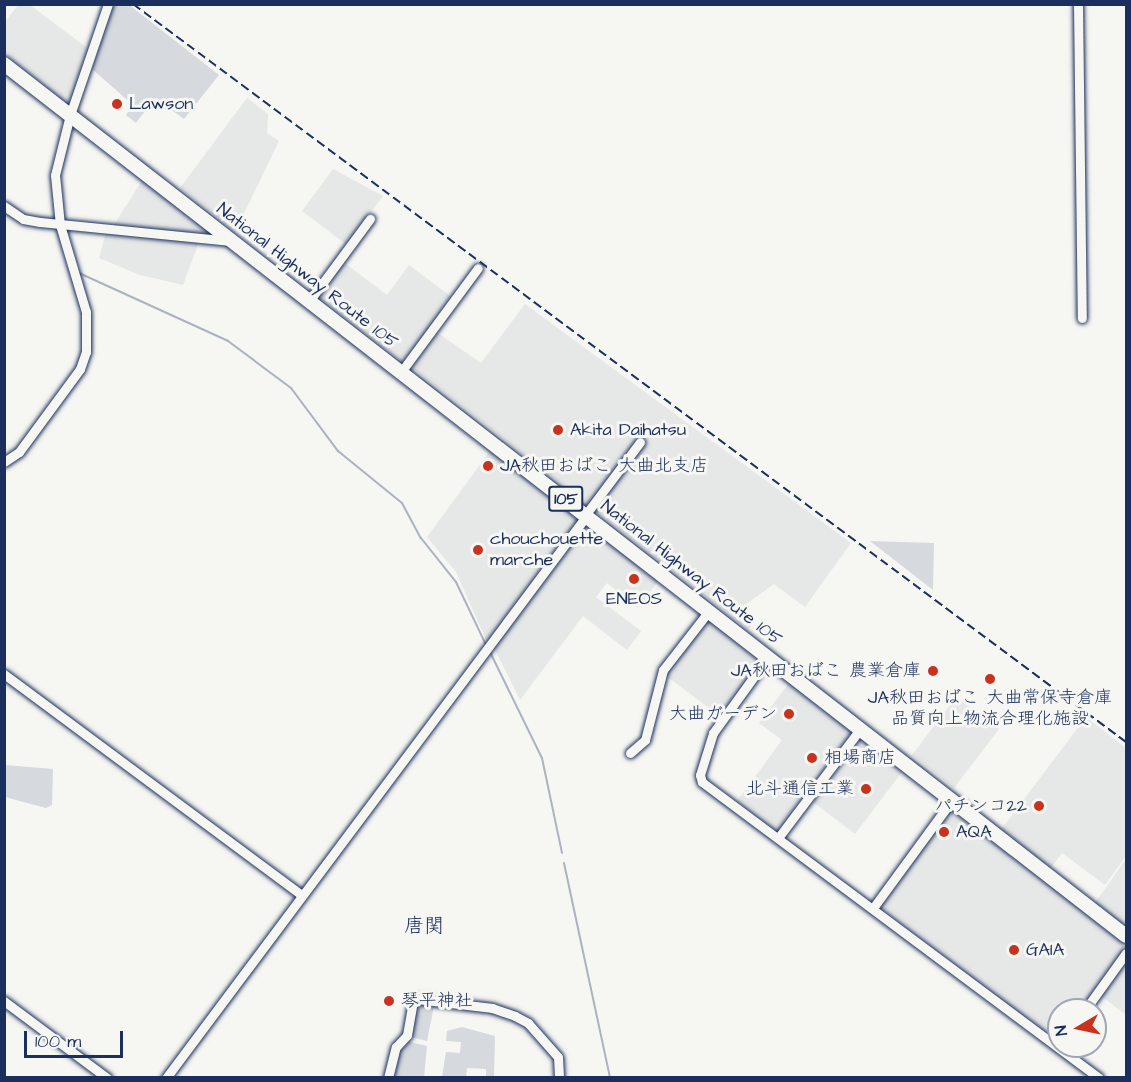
<!DOCTYPE html>
<meta charset="utf-8">
<style>
body{margin:0}
#map{position:relative;width:1131px;height:1082px;overflow:hidden;background:#f6f6f2;font-family:"Architects Daughter","Klee One",sans-serif}
div>[style]{position:absolute}
.built>*{inset:0;background:#e6e7e7}
.green>*{inset:0;background:#d6d9dd}
.stream>*{height:2px;margin:-1px;padding:0 1px;transform-origin:1px;border-radius:1px;background:#abb2c0}
.roads{filter:drop-shadow(0 0 2px #1b2f5e) drop-shadow(0 0 2px #1b2f5e)}
.minor>*{height:9px;margin:-4.5px;padding:0 4.5px;transform-origin:4.5px;border-radius:4.5px;background:#f6f6f2}
.highway>*{height:14px;margin:-7px;padding:0 7px;transform-origin:7px;border-radius:7px;background:#f6f6f2}
.rail>*{height:2px;margin-top:-1px;transform-origin:0;background:repeating-linear-gradient(90deg,#1b2f5e 0 9px,transparent 0 13.5px)}
.dots>*{width:16px;height:16px;translate:-50% -50%;box-sizing:border-box;border:3px solid #f6f6f2;border-radius:50%}
span{translate:-50% -50%;white-space:nowrap;text-align:center;line-height:1.15;-webkit-text-stroke:6px #f6f6f2;paint-order:stroke}
.shield-label span{padding:2px 4px;background:#f6f6f2;border:2px solid;border-radius:4px;-webkit-text-stroke-width:0}
.shield-label{font-size:16px;color:#1b2f5e;font-weight:700}
.poi-label{font-size:18px;color:#1b2f5e}
.left{translate:0 -50%;text-align:left}
.right{translate:-100% -50%;text-align:right}
.street-label{font-size:18px;color:#1b2f5e}
.neighbourhood-label{font-size:20px;color:#1b2f5e}
.frame{position:absolute;inset:0;border:6px solid #1b2f5e;pointer-events:none}
.north{position:absolute;left:1047px;top:998px;width:60px;height:60px;box-sizing:border-box;background:#f6f6f2;border:2px solid #9ea6b7;border-radius:50%;rotate:261deg;font-size:16px;font-weight:700;line-height:24px;text-align:center;color:#1b2f5e}
.north::after{content:'';display:block;margin:auto;width:21px;height:27px;background:#c8321e;clip-path:polygon(50% 0,100% 100%,50% 72%,0 100%)}
.scale{position:absolute;left:24px;top:1031px;width:99px;height:27px;box-sizing:border-box;border:3px solid #1b2f5e;border-top:0;padding-left:8px;font-size:18px;line-height:21px;white-space:nowrap;color:#1b2f5e;-webkit-text-stroke:4px #f6f6f2;paint-order:stroke}
</style>
<div id="map">
<div class="built">
<div style="clip-path:polygon(18px 5px,30px 5px,91px 51px,70px 106px,5px 54px,4px 23px)"></div>
<div style="clip-path:polygon(247px 98px,268px 114px,267px 133px,279px 141px,235px 232px,180px 188px)"></div>
<div style="clip-path:polygon(333px 169px,383px 196px,347px 245px,302px 211px)"></div>
<div style="clip-path:polygon(143px 179px,219px 238px,112px 228px)"></div>
<div style="clip-path:polygon(106px 232px,199px 242px,183px 285px,140px 275px,99px 258px)"></div>
<div style="clip-path:polygon(342px 261px,387px 295px,409px 265px,453px 298px,404px 363px,317px 296px)"></div>
<div style="clip-path:polygon(525px 304px,851px 543px,805px 607px,774px 584px,742px 607px,756px 619px,748px 630px,410px 366px,435px 331px,481px 363px)"></div>
<div style="clip-path:polygon(490px 451px,579px 518px,487px 642px,456px 572px,427px 537px)"></div>
<div style="clip-path:polygon(584px 521px,659px 580px,638px 608px,607px 583px,596px 597px,641px 631px,627px 650px,583px 616px,520px 700px,493px 646px)"></div>
<div style="clip-path:polygon(707px 618px,765px 662px,722px 718px,664px 674px)"></div>
<div style="clip-path:polygon(789px 683px,852px 732px,778px 832px,737px 801px,782px 740px,759px 723px)"></div>
<div style="clip-path:polygon(956px 697px,999px 729px,954px 788px,912px 755px)"></div>
<div style="clip-path:polygon(1086px 717px,1126px 748px,1126px 856px,1105px 885px,1062px 853px,1050px 869px,1000px 831px)"></div>
<div style="clip-path:polygon(860px 740px,902px 772px,855px 834px,813px 802px)"></div>
<div style="clip-path:polygon(950px 809px,1126px 942px,1126px 950px,1082px 1010px,1059px 1010px,1058px 1042px,878px 906px)"></div>
<div style="clip-path:polygon(1126px 859px,1126px 928px,1095px 903px)"></div>
<div style="clip-path:polygon(1126px 959px,1126px 1015px,1100px 995px)"></div>
</div>
<div class="green">
<div style="clip-path:polygon(128px 4px,219px 75px,184px 119px,155px 98px,136px 123px,126px 115px,133px 105px,92px 69px,113px 5px)"></div>
<div style="clip-path:polygon(870px 541px,934px 543px,933px 590px)"></div>
<div style="clip-path:polygon(5px 765px,53px 769px,52px 805px,46px 808px,5px 797px)"></div>
<div style="clip-path:polygon(422px 1002px,434px 1006px,427px 1041px,410px 1037px,415px 1007px)"></div>
<div style="clip-path:polygon(462px 1027px,495px 1036px,494px 1077px,486px 1077px,486px 1069px,467px 1068px,466px 1077px,442px 1077px,446px 1052px,460px 1053px,461px 1042px,446px 1041px,447px 1031px)"></div>
<div style="clip-path:polygon(405px 1041px,427px 1046px,424px 1077px,391px 1078px,398px 1049px)"></div>
</div>
<div class="stream">
<div style="left:79px;top:273px;width:164px;rotate:24.5deg"></div>
<div style="left:228px;top:341px;width:79px;rotate:36.7deg"></div>
<div style="left:291px;top:388px;width:79px;rotate:53.3deg"></div>
<div style="left:338px;top:451px;width:82px;rotate:39.1deg"></div>
<div style="left:402px;top:503px;width:40px;rotate:62deg"></div>
<div style="left:421px;top:538px;width:56px;rotate:51.5deg"></div>
<div style="left:456px;top:582px;width:70px;rotate:64.5deg"></div>
<div style="left:489px;top:650px;width:120px;rotate:63.9deg"></div>
<div style="left:542px;top:758px;width:97px;rotate:78.1deg"></div>
<div style="left:564px;top:863px;width:220px;rotate:77.9deg"></div>
</div>
<div class="roads">
<div class="minor">
<div style="left:1078px;top:4px;width:314px;rotate:89.3deg"></div>
<div style="left:4px;top:206px;width:23px;rotate:34deg"></div>
<div style="left:23px;top:219px;width:17px;rotate:10deg"></div>
<div style="left:40px;top:222px;width:192px;rotate:5.7deg"></div>
<div style="left:310px;top:300px;width:101px;rotate:-53.5deg"></div>
<div style="left:401px;top:372px;width:129px;rotate:-53.5deg"></div>
<div style="left:4px;top:462px;width:18px;rotate:-34deg"></div>
<div style="left:19px;top:452px;width:103px;rotate:-53.7deg"></div>
<div style="left:80px;top:369px;width:18px;rotate:-71deg"></div>
<div style="left:86px;top:352px;width:40px;rotate:-90deg"></div>
<div style="left:86px;top:312px;width:91px;rotate:-106.6deg"></div>
<div style="left:60px;top:225px;width:50px;rotate:-95.7deg"></div>
<div style="left:55px;top:175px;width:62px;rotate:-76deg"></div>
<div style="left:70px;top:115px;width:117px;rotate:-71.1deg"></div>
<div style="left:586px;top:514px;width:90px;rotate:-53.1deg"></div>
<div style="left:768px;top:657px;width:94px;rotate:125.9deg"></div>
<div style="left:713px;top:733px;width:44px;rotate:107.2deg"></div>
<div style="left:700px;top:775px;width:7px;rotate:74deg"></div>
<div style="left:702px;top:782px;width:495px;rotate:36.7deg"></div>
<div style="left:4px;top:674px;width:371px;rotate:36.6deg"></div>
<div style="left:630px;top:753px;width:20px;rotate:-41deg"></div>
<div style="left:645px;top:740px;width:72px;rotate:-75.6deg"></div>
<div style="left:663px;top:670px;width:75px;rotate:-52.1deg"></div>
<div style="left:778px;top:838px;width:138px;rotate:-53deg"></div>
<div style="left:873px;top:908px;width:134px;rotate:-53.8deg"></div>
<div style="left:4px;top:1001px;width:129px;rotate:36.8deg"></div>
<div style="left:1085px;top:1010px;width:70px;rotate:-54.3deg"></div>
<div style="left:166px;top:1078px;width:703px;rotate:-53.21deg"></div>
<div style="left:388px;top:1078px;width:32px;rotate:-76deg"></div>
<div style="left:396px;top:1047px;width:16px;rotate:-47deg"></div>
<div style="left:407px;top:1035px;width:34px;rotate:-80deg"></div>
<div style="left:413px;top:1002px;width:5px;rotate:-37deg"></div>
<div style="left:417px;top:999px;width:76px;rotate:6.8deg"></div>
<div style="left:492px;top:1008px;width:24px;rotate:19deg"></div>
<div style="left:515px;top:1016px;width:15px;rotate:28deg"></div>
<div style="left:528px;top:1023px;width:45px;rotate:48.6deg"></div>
<div style="left:558px;top:1057px;width:21px;rotate:87deg"></div>
</div>
<div class="highway">
<div style="left:4px;top:64px;width:1421px;rotate:37.85deg"></div>
</div>
</div>
<div class="rail">
<div style="left:133px;top:4px;width:1237px;rotate:36.62deg"></div>
</div>
<div class="dots">
<div style="left:117px;top:104px;background:#c8321e"></div>
<div style="left:558px;top:430px;background:#c8321e"></div>
<div style="left:488px;top:466px;background:#c8321e"></div>
<div style="left:478px;top:550px;background:#c8321e"></div>
<div style="left:634px;top:579px;background:#c8321e"></div>
<div style="left:933px;top:671px;background:#c8321e"></div>
<div style="left:990px;top:679px;background:#c8321e"></div>
<div style="left:789px;top:714px;background:#c8321e"></div>
<div style="left:812px;top:758px;background:#c8321e"></div>
<div style="left:866px;top:789px;background:#c8321e"></div>
<div style="left:1039px;top:806px;background:#c8321e"></div>
<div style="left:944px;top:832px;background:#c8321e"></div>
<div style="left:1014px;top:950px;background:#c8321e"></div>
<div style="left:389px;top:1001px;background:#c8321e"></div>
</div>
<div class="shield-label">
<span style="left:566px;top:499px">105</span>
</div>
<div class="poi-label">
<span class="left" style="left:129px;top:104px">Lawson</span>
<span class="left" style="left:570px;top:430px">Akita Daihatsu</span>
<span class="left" style="left:500px;top:466px">JA秋田おばこ 大曲北支店</span>
<span class="left" style="left:490px;top:550px">chouchouette<br>marche</span>
<span style="left:634px;top:599px">ENEOS</span>
<span class="right" style="left:921px;top:671px">JA秋田おばこ 農業倉庫</span>
<span style="left:990px;top:709px">JA秋田おばこ 大曲常保寺倉庫<br>品質向上物流合理化施設</span>
<span class="right" style="left:777px;top:714px">大曲ガーデン</span>
<span class="left" style="left:824px;top:758px">相場商店</span>
<span class="right" style="left:854px;top:789px">北斗通信工業</span>
<span class="right" style="left:1027px;top:806px">パチンコ22</span>
<span class="left" style="left:956px;top:832px">AQA</span>
<span class="left" style="left:1026px;top:950px">GAIA</span>
<span class="left" style="left:401px;top:1001px">琴平神社</span>
</div>
<div class="street-label">
<span style="left:307px;top:276px;rotate:38deg">National Highway Route 105</span>
<span style="left:691px;top:573px;rotate:38deg">National Highway Route 105</span>
</div>
<div class="neighbourhood-label">
<span style="left:424px;top:926px">唐関</span>
</div>
<div class="frame"></div>
<div class="north">N</div>
<div class="scale">100 m</div>
</div>
